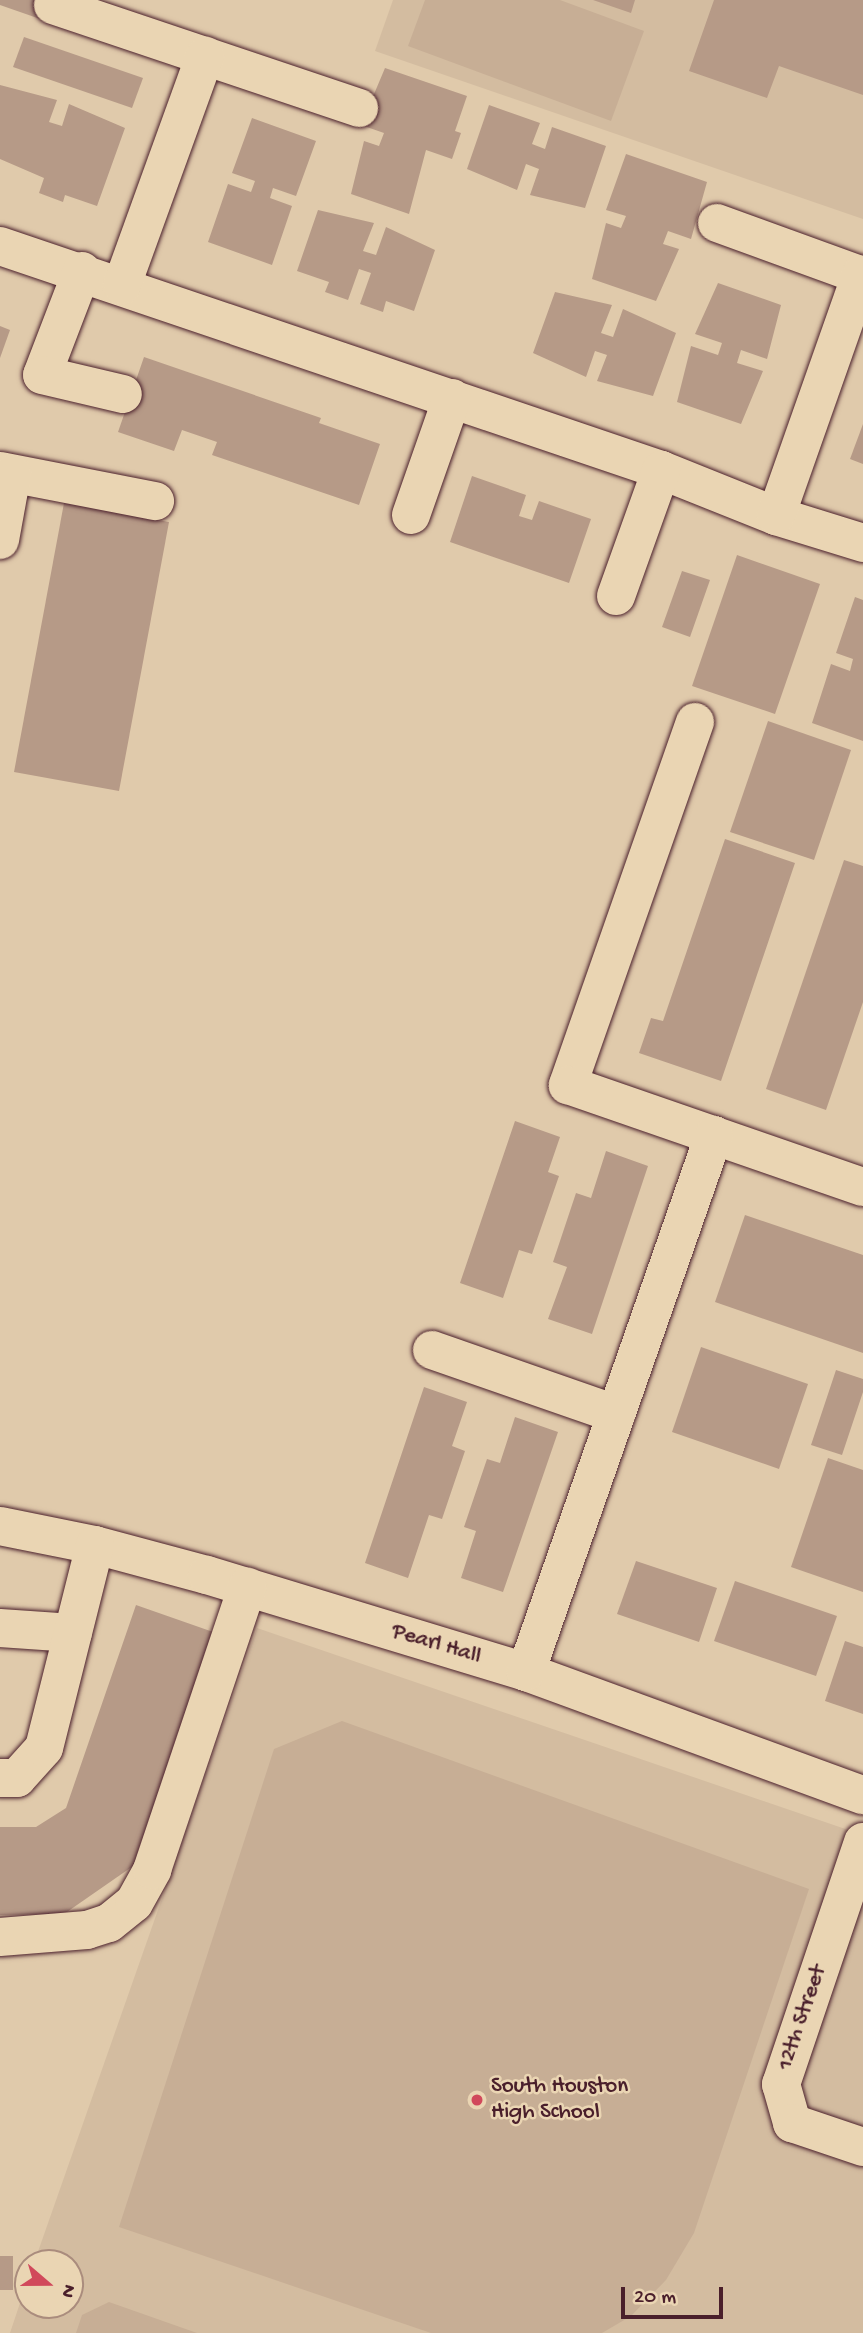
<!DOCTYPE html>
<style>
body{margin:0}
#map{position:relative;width:863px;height:2333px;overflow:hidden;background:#e0caab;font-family:"Gochi Hand",sans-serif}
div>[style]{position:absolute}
.built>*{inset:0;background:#d3bca0}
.green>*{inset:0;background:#c7ae95}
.building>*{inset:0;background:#b69a87}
.roads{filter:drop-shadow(0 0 2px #4a1f2b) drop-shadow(0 0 2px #4a1f2b)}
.minor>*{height:38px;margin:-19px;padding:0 19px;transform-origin:19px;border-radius:19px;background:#ead5b3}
.dots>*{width:19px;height:19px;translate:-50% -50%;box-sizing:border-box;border:4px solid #ead5b3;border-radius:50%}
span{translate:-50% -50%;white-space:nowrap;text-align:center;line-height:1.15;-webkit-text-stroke:5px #ead5b3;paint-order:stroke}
.street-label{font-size:23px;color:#4a1f2b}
.poi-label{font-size:23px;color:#4a1f2b}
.left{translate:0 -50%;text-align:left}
.north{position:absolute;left:14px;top:2249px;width:70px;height:70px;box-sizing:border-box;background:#ead5b3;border:2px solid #aa8c7d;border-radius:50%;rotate:110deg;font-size:19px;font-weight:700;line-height:28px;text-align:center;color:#4a1f2b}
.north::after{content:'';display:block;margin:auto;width:24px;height:32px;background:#d1495b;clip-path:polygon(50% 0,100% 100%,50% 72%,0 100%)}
.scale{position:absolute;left:621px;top:2287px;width:102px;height:32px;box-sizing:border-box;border:4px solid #4a1f2b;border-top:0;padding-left:9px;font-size:21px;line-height:24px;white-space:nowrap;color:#4a1f2b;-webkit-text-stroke:5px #ead5b3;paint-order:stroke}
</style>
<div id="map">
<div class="built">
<div style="clip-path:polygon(393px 0,863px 0,863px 219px,375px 51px)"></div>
<div style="clip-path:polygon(257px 1628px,863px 1835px,863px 2333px,10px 2333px,28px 2279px,28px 2305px,70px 2305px,70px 2263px,34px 2263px)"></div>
</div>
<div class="green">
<div style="clip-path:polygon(425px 0,560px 0,644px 31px,611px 121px,408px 46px)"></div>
<div style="clip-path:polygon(342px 1721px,809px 1889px,694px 2233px,666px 2280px,631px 2316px,602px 2333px,431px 2333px,119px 2227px,274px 1749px)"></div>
<div style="clip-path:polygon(109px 2302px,197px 2333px,76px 2333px,82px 2315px)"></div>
</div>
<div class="building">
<div style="clip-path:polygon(0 0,50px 0,43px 20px,0 5px)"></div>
<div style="clip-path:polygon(593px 0,635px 0,631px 13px)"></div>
<div style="clip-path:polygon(714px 0,863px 0,863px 95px,779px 66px,767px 98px,689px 71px)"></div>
<div style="clip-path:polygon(24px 37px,143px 78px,132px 108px,13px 67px)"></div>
<div style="clip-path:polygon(385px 68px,467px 96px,455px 131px,461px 133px,452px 159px,426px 150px,409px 214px,351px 194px,364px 141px,379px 146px,384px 133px,361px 125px)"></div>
<div style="clip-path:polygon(0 85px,57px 100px,49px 122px,62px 126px,69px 104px,125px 128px,97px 206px,65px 195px,63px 202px,39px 193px,44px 178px,0 159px)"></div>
<div style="clip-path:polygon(489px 105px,540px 123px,532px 144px,545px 149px,552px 127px,606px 146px,585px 208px,530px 195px,539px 169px,526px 164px,517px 190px,467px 169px)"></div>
<div style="clip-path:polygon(252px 118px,316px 141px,296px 196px,273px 188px,270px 198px,292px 206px,272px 265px,208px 242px,228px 184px,251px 192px,255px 181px,232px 173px)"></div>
<div style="clip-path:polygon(626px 154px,707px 182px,691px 239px,668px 231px,663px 244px,679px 249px,656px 301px,592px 279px,606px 223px,621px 228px,626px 216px,606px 210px)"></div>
<div style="clip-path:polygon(318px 210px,374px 223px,363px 251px,376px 255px,386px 227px,435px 250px,414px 311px,386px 301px,383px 312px,360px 304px,371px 273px,359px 269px,348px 300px,325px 292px,329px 282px,297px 271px)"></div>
<div style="clip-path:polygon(718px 283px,781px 305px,767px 359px,741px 350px,737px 363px,763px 371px,741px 424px,677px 402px,691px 346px,718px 355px,722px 343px,695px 334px)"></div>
<div style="clip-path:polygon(555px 292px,612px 305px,601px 333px,613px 337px,623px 309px,676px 333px,653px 396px,597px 381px,607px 355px,595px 351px,586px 377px,533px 353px)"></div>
<div style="clip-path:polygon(0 326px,10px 330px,0 358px)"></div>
<div style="clip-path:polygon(144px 357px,321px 418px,319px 423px,380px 444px,359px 505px,212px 455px,217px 442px,182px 430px,174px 451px,118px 432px)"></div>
<div style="clip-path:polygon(863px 424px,863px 464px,850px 459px)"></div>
<div style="clip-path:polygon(472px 476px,526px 495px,519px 516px,532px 520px,539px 501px,591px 519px,569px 583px,450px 542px)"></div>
<div style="clip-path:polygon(64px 503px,169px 522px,119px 791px,14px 772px)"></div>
<div style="clip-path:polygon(737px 555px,820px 584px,775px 714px,692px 686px)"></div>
<div style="clip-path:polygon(682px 571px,710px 580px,690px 637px,662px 627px)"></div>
<div style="clip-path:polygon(855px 597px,863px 600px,863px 741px,812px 723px,831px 664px,850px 671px,853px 659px,836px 653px)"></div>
<div style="clip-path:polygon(768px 721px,851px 750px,814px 860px,730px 832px)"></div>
<div style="clip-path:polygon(725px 839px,795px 863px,721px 1081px,639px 1053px,651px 1018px,663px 1021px)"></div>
<div style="clip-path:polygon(844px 860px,863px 866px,863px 1002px,826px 1110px,766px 1089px)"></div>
<div style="clip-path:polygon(515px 1121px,560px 1137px,548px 1172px,559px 1176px,532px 1254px,519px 1250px,503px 1298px,460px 1283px)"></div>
<div style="clip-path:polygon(606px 1151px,648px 1166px,592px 1334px,548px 1319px,567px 1267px,553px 1262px,576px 1193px,591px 1198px)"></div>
<div style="clip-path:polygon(745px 1215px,863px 1255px,863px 1353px,715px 1302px)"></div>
<div style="clip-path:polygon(701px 1347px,808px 1384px,779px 1469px,672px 1432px)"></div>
<div style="clip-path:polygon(836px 1370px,863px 1379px,863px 1392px,842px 1455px,811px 1445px)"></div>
<div style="clip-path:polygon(424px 1387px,467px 1402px,452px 1446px,465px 1451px,442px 1519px,429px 1515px,408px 1578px,365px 1563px)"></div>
<div style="clip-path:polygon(515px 1417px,558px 1432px,503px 1592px,461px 1578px,476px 1531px,464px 1527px,487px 1459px,500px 1463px)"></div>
<div style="clip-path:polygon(828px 1458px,863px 1470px,863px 1592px,791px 1567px)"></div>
<div style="clip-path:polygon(636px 1561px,717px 1588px,699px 1642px,617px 1614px)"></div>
<div style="clip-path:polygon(735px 1581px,837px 1616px,816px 1676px,714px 1641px)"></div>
<div style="clip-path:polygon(136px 1605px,216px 1633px,136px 1864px,64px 1914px,0 1915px,0 1827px,36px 1827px,66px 1808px)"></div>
<div style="clip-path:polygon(845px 1641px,863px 1647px,863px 1714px,825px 1701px)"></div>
<div style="clip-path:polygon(0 2256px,13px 2256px,13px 2290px,0 2290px)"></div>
</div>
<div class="roads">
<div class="minor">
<div style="left:53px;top:5px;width:323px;rotate:18.6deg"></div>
<div style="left:717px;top:223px;width:155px;rotate:20deg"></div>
<div style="left:0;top:246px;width:698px;rotate:18.72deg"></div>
<div style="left:661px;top:470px;width:124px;rotate:21.8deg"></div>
<div style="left:776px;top:516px;width:91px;rotate:17.2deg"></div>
<div style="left:82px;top:271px;width:111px;rotate:111deg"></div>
<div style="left:42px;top:375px;width:83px;rotate:13.2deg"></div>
<div style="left:122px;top:285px;width:244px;rotate:-70.1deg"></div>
<div style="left:0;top:471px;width:158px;rotate:11deg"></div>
<div style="left:411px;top:515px;width:124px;rotate:-70.7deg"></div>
<div style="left:776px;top:516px;width:256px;rotate:-70.6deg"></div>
<div style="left:0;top:540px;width:67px;rotate:-79.7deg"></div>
<div style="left:616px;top:596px;width:134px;rotate:-70.3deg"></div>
<div style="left:695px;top:722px;width:385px;rotate:109.3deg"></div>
<div style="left:568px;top:1085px;width:312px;rotate:19.1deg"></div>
<div style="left:432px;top:1350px;width:195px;rotate:19.2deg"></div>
<div style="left:0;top:1526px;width:97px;rotate:11.3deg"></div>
<div style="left:95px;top:1545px;width:116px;rotate:15deg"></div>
<div style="left:207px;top:1575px;width:333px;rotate:16.9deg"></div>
<div style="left:526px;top:1672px;width:359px;rotate:20.1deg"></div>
<div style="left:0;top:1628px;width:73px;rotate:3.9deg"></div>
<div style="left:526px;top:1672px;width:569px;rotate:-70.71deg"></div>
<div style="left:0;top:1778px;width:17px"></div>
<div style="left:17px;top:1778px;width:40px;rotate:-48deg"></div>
<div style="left:44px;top:1748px;width:209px;rotate:-75.9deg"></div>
<div style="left:863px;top:1842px;width:256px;rotate:108.7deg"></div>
<div style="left:781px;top:2084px;width:41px;rotate:74.2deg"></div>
<div style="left:792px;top:2123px;width:75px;rotate:18.7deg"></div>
<div style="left:0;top:1937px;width:87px;rotate:-4.6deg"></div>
<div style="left:87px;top:1930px;width:23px;rotate:-18deg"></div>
<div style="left:109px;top:1923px;width:32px;rotate:-39deg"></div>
<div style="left:134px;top:1903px;width:38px;rotate:-61deg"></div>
<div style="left:152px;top:1870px;width:299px;rotate:-71.4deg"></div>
</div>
</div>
<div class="dots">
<div style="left:477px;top:2100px;background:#d1495b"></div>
</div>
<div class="street-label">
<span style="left:436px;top:1645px;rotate:17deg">Pearl Hall</span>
<span style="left:803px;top:2018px;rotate:-71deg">12th Street</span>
</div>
<div class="poi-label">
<span class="left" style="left:491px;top:2100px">South Houston<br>High School</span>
</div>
<div class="north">N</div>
<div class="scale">20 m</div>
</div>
